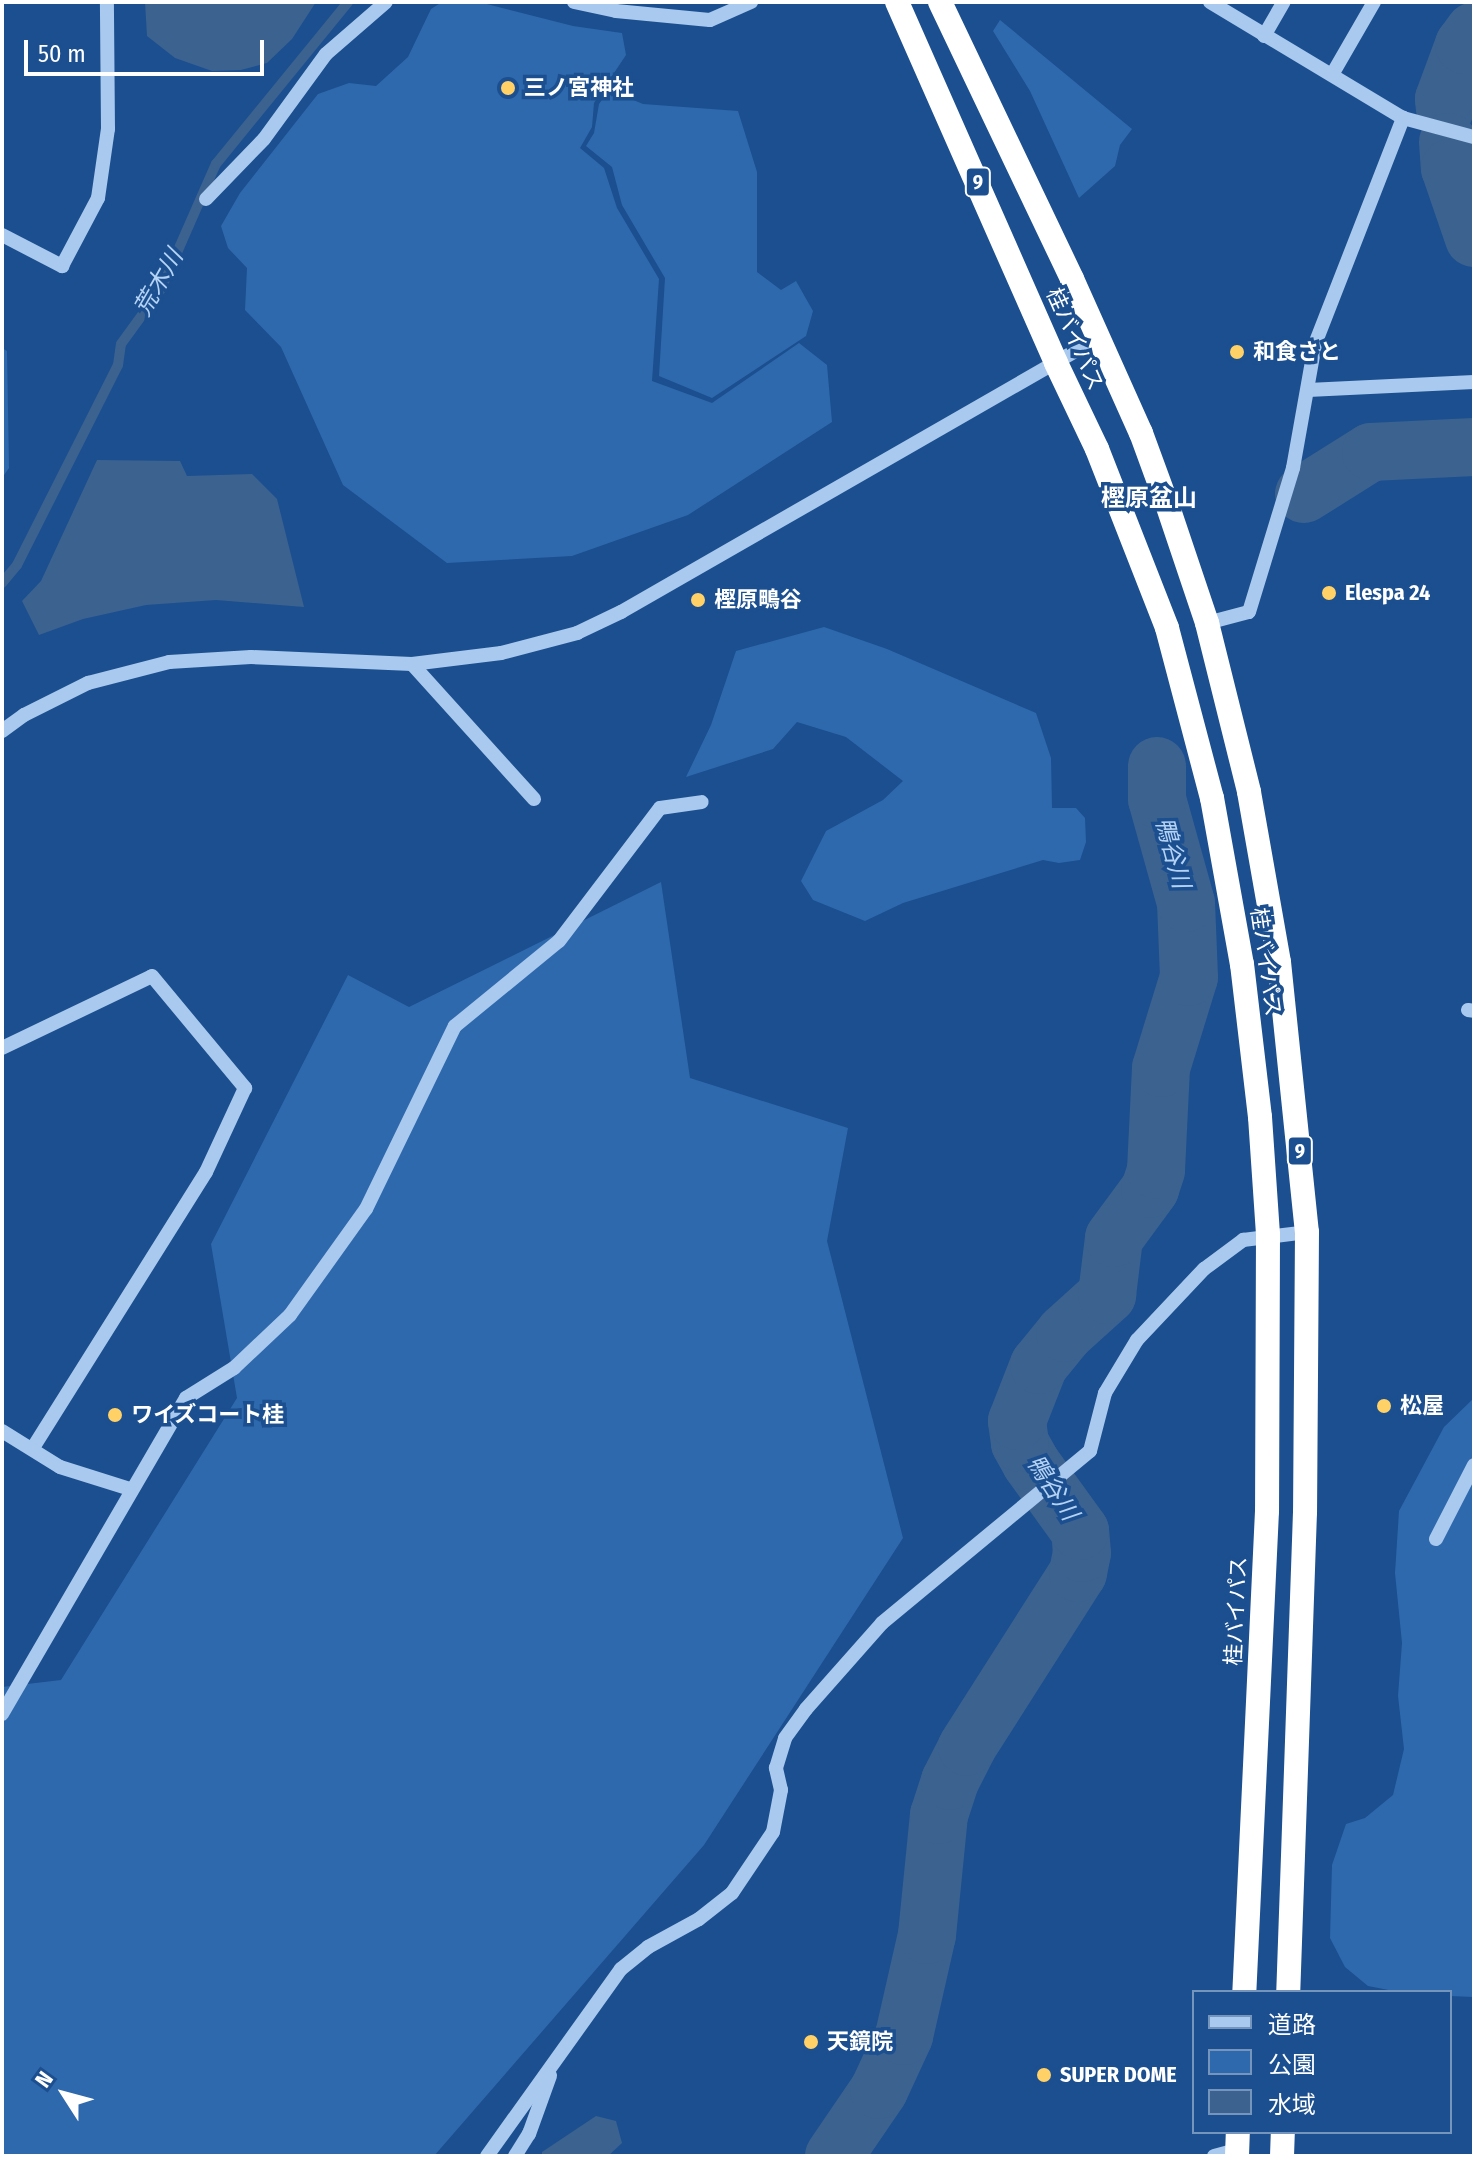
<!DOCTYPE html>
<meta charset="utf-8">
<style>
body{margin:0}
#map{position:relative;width:1476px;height:2158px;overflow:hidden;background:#1b4f8f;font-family:"Fira Sans Condensed","Noto Sans JP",sans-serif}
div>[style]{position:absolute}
.green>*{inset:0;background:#2e69ad}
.water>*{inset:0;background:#3c6290}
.stream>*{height:10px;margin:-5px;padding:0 5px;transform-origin:5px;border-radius:5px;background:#3c6290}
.river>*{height:58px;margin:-29px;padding:0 29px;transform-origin:29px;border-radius:29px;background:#3c6290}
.minor>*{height:14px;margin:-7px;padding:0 7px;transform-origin:7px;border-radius:7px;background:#a9c9ee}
.highway>*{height:24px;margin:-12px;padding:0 12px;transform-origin:12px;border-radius:12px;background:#fff}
.dots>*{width:22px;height:22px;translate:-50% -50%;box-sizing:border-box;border:4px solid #1b4f8f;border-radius:50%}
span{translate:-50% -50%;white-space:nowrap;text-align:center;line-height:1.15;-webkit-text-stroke:7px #1b4f8f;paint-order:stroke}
.shield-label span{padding:2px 6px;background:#1b4f8f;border:2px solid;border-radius:6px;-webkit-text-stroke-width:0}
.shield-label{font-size:20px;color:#fff;font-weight:700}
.poi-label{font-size:22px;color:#fff;font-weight:700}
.left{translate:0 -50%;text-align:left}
.street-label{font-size:22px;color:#fff}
.water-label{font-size:24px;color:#b5d3f5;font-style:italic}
.neighbourhood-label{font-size:24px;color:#fff;font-weight:700}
.frame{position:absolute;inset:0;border:4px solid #fff;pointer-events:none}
.legend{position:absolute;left:1192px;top:1990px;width:260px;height:144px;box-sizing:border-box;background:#1b4f8f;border:2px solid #7695bc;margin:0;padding:10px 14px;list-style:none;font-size:24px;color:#fff}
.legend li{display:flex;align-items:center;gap:16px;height:40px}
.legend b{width:40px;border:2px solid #7695bc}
.north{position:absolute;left:24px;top:2054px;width:80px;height:80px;-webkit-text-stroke:6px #1b4f8f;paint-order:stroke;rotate:306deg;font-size:22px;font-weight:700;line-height:32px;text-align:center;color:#fff}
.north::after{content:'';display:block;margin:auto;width:28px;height:36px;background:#fff;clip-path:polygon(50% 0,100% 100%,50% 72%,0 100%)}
.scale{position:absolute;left:24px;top:40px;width:240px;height:36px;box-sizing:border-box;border:4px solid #fff;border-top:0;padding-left:10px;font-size:24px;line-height:28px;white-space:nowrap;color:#fff;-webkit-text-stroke:6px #1b4f8f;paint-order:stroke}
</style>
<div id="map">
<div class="green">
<div style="clip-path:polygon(442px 2px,479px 2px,573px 26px,622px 33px,626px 55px,594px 103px,592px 127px,580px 148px,604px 168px,617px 208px,659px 279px,652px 381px,712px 403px,799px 343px,827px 365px,832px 422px,688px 515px,572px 556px,447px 563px,343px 485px,281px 347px,245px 310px,247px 268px,228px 248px,221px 226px,240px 193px,318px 94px,349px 83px,376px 86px,408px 57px,431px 9px)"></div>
<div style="clip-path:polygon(1000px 20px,1132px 129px,1120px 145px,1115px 166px,1079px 198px,1030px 91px,993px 31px)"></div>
<div style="clip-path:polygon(609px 90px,643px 104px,738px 111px,757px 172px,757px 272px,781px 290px,796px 281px,813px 311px,806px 336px,712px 398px,659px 376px,665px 278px,622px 205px,612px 167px,586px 146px,594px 133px,599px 104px)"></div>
<div style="clip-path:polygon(2px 348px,7px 351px,9px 468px,2px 478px)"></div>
<div style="clip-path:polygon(824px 627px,887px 649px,1036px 713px,1051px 758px,1052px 808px,1076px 808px,1085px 818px,1086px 842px,1080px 860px,1059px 863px,1043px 860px,903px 903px,865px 921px,813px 900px,801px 881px,826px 831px,883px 800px,903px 781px,846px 737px,797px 722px,773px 749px,686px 777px,711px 725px,736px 651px)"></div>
<div style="clip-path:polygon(661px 882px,690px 1078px,848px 1128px,827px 1241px,903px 1538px,704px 1845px,434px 2156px,2px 2156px,2px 1687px,61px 1680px,237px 1398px,211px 1244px,348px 975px,409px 1007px)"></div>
<div style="clip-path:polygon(1474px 1398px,1474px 1997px,1450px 1996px,1450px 1992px,1399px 1992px,1368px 1986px,1345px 1967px,1330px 1938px,1332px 1865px,1346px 1824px,1365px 1818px,1393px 1795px,1404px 1749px,1398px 1696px,1402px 1643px,1395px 1573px,1399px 1511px,1444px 1427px)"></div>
</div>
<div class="water">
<div style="clip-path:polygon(145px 2px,316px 2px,292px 39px,267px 63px,241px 70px,212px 71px,175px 58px,147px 36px)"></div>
<div style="clip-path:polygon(97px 460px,180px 461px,187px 476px,252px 474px,277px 499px,304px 607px,216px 600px,146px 605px,83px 619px,39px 635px,22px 601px,41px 581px)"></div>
<div style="clip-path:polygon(596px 2116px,616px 2121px,622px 2143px,608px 2156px,542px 2156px,542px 2152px)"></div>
</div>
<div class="stream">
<div style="left:2px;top:583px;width:23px;rotate:-50deg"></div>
<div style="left:17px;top:565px;width:224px;rotate:-63.2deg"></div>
<div style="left:118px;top:365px;width:21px;rotate:-82deg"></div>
<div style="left:121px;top:344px;width:68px;rotate:-54deg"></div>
<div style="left:161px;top:289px;width:137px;rotate:-66.3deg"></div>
<div style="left:216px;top:164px;width:209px;rotate:-50.8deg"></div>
</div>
<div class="river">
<div style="left:1445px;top:109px;width:10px;rotate:-96deg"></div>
<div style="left:1444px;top:99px;width:58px;rotate:-69.7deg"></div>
<div style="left:1464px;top:45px;width:17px;rotate:-54deg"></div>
<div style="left:1448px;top:142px;width:26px;rotate:86deg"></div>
<div style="left:1450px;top:168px;width:74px;rotate:71.1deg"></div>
<div style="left:1304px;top:494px;width:79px;rotate:-32.1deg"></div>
<div style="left:1371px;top:452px;width:103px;rotate:-2.8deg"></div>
<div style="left:834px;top:2156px;width:80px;rotate:-55.7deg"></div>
<div style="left:879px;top:2090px;width:60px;rotate:-65.2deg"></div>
<div style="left:904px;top:2036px;width:104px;rotate:-77.2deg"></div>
<div style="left:927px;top:1935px;width:121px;rotate:-84.3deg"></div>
<div style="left:939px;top:1815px;width:36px;rotate:-72deg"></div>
<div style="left:950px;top:1781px;width:38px;rotate:-63deg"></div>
<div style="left:967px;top:1747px;width:206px;rotate:-57.5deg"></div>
<div style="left:1078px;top:1573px;width:20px;rotate:-79deg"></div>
<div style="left:1082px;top:1553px;width:22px;rotate:-95deg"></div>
<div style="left:1080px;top:1531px;width:84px;rotate:-125.8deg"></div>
<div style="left:1031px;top:1463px;width:23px;rotate:-119deg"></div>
<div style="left:1020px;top:1443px;width:22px;rotate:-98deg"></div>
<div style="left:1017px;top:1421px;width:60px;rotate:-68.6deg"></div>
<div style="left:1039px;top:1365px;width:41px;rotate:-50.9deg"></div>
<div style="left:1065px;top:1333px;width:57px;rotate:-42.1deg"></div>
<div style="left:1107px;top:1295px;width:57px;rotate:-83deg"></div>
<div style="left:1114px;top:1238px;width:61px;rotate:-53.7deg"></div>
<div style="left:1150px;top:1189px;width:20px;rotate:-72deg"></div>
<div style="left:1156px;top:1170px;width:102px;rotate:-87.2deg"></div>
<div style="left:1161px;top:1068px;width:95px;rotate:-72.9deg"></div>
<div style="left:1189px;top:977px;width:74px;rotate:-92.3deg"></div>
<div style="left:1186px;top:903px;width:108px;rotate:-105.6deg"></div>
<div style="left:1157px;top:799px;width:33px;rotate:-90deg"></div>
</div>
<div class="minor">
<div style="left:574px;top:2px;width:43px;rotate:12.1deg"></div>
<div style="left:616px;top:11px;width:94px;rotate:5.5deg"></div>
<div style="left:710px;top:20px;width:45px;rotate:-23.7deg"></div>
<div style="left:1210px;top:2px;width:225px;rotate:31deg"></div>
<div style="left:1403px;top:118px;width:73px;rotate:15deg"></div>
<div style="left:1264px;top:36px;width:39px;rotate:-60deg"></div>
<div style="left:1333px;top:73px;width:82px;rotate:-60deg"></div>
<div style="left:206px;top:199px;width:83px;rotate:-46deg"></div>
<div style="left:264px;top:139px;width:105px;rotate:-53.9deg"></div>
<div style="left:326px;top:54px;width:79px;rotate:-40.9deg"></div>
<div style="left:2px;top:235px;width:68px;rotate:27.3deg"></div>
<div style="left:62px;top:266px;width:77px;rotate:-62.1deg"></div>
<div style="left:98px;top:198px;width:70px;rotate:-81.8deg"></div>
<div style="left:108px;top:129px;width:127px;rotate:-90.5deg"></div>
<div style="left:1308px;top:390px;width:166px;rotate:-2.8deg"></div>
<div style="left:1207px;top:623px;width:43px;rotate:-14.7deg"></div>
<div style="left:1249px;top:612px;width:151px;rotate:-73deg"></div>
<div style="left:1293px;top:468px;width:126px;rotate:-79.9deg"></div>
<div style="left:1315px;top:344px;width:243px;rotate:-68.7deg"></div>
<div style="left:412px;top:664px;width:182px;rotate:47.9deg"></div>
<div style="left:2px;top:731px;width:27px;rotate:-36deg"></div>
<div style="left:24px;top:715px;width:72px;rotate:-26.6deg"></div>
<div style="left:88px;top:683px;width:84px;rotate:-14.5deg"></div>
<div style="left:169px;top:662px;width:82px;rotate:-3.5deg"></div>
<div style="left:251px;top:657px;width:161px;rotate:2.5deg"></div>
<div style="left:412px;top:664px;width:90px;rotate:-7deg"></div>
<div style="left:501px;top:653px;width:79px;rotate:-14.7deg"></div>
<div style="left:577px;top:633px;width:49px;rotate:-25.5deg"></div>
<div style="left:621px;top:612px;width:550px;rotate:-29.87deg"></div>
<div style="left:1468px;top:1010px;width:6px;rotate:9deg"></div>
<div style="left:2px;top:1048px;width:166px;rotate:-25.6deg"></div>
<div style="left:152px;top:976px;width:146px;rotate:50.3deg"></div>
<div style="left:245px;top:1088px;width:93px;rotate:114.9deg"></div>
<div style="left:206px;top:1172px;width:327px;rotate:122.1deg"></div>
<div style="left:2px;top:1431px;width:68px;rotate:31.8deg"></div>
<div style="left:60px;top:1467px;width:73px;rotate:17.4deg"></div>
<div style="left:1436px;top:1539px;width:83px;rotate:-62.8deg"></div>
<div style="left:2px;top:1714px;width:366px;rotate:-59.8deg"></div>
<div style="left:186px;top:1398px;width:57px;rotate:-32deg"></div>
<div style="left:234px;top:1368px;width:77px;rotate:-43.4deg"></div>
<div style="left:290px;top:1315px;width:130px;rotate:-54.4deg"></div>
<div style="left:366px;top:1209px;width:203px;rotate:-64.1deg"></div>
<div style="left:455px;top:1026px;width:134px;rotate:-39.3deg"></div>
<div style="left:559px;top:941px;width:167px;rotate:-52.8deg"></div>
<div style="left:660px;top:808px;width:42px;rotate:-8.1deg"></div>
<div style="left:487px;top:2156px;width:230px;rotate:-54.4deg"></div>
<div style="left:621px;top:1969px;width:35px;rotate:-39deg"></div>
<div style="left:648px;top:1947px;width:58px;rotate:-28.8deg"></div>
<div style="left:699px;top:1919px;width:42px;rotate:-38.2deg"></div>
<div style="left:732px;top:1893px;width:73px;rotate:-56.1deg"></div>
<div style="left:773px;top:1832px;width:43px;rotate:-79.2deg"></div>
<div style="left:781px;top:1790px;width:23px;rotate:-103deg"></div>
<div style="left:776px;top:1768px;width:31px;rotate:-73deg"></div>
<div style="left:785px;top:1738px;width:36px;rotate:-54deg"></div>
<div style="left:806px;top:1709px;width:115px;rotate:-48.5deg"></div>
<div style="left:882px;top:1623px;width:270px;rotate:-39.6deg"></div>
<div style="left:1090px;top:1451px;width:60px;rotate:-75.5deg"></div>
<div style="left:1105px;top:1393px;width:62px;rotate:-58.9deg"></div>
<div style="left:1137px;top:1340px;width:98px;rotate:-46.7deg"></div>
<div style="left:1204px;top:1269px;width:49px;rotate:-36.6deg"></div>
<div style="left:1243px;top:1240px;width:64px;rotate:-7.1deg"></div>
<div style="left:515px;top:2156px;width:26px;rotate:-58deg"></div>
<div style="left:529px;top:2134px;width:62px;rotate:-70.1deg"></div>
<div style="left:1214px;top:2156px;width:24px;rotate:-15deg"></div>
</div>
<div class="highway">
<div style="left:897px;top:2px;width:394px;rotate:66.2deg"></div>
<div style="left:1056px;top:363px;width:95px;rotate:64.5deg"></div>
<div style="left:1097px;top:449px;width:192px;rotate:68.6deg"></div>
<div style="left:1167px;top:628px;width:176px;rotate:75.2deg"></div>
<div style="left:1212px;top:798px;width:169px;rotate:79.8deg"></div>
<div style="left:1242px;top:964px;width:154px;rotate:83.3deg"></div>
<div style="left:1260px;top:1117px;width:118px;rotate:86.1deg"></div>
<div style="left:1268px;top:1235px;width:276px;rotate:90.2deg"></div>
<div style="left:1267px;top:1511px;width:482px;rotate:92.7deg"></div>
<div style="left:940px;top:2px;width:307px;rotate:64.5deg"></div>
<div style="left:1072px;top:279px;width:169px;rotate:65.9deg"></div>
<div style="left:1141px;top:433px;width:76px;rotate:69.9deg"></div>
<div style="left:1167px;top:504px;width:126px;rotate:71.4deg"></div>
<div style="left:1207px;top:623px;width:174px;rotate:76deg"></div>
<div style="left:1249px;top:792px;width:173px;rotate:80deg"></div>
<div style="left:1279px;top:962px;width:271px;rotate:84.1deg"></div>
<div style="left:1307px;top:1232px;width:280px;rotate:90.4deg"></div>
<div style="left:1305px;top:1512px;width:480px;rotate:92deg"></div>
<div style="left:1237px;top:2156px;width:24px;rotate:-88deg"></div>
<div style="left:1282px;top:2156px;width:24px;rotate:-88deg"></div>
</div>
<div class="dots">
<div style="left:508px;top:88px;background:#ffd166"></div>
<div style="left:1237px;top:352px;background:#ffd166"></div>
<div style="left:1329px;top:593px;background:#ffd166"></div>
<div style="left:698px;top:600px;background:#ffd166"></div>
<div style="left:1384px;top:1406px;background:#ffd166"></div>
<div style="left:115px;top:1415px;background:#ffd166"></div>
<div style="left:811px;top:2042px;background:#ffd166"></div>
<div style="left:1044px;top:2075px;background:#ffd166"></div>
</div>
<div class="shield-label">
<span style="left:978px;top:182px">9</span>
<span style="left:1300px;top:1151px">9</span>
</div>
<div class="poi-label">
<span class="left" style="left:524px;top:88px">三ノ宮神社</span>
<span class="left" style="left:1253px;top:352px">和食さと</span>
<span class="left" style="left:1345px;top:593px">Elespa 24</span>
<span class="left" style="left:714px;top:600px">樫原鴫谷</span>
<span class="left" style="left:1400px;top:1406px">松屋</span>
<span class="left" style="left:131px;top:1415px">ワイズコート桂</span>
<span class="left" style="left:827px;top:2042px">天鏡院</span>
<span class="left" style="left:1060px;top:2075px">SUPER DOME</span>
</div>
<div class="street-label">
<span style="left:1075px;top:339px;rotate:66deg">桂バイパス</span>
<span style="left:1266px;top:962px;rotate:82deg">桂バイパス</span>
<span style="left:1236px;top:1611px;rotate:-87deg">桂バイパス</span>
</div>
<div class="water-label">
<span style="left:159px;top:283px;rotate:-60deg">荒木川</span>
<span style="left:1172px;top:853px;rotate:75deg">鴨谷川</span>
<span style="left:1052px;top:1488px;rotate:57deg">鴨谷川</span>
</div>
<div class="neighbourhood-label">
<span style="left:1149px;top:499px">樫原盆山</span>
</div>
<div class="frame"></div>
<ul class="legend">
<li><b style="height:10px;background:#a9c9ee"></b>道路</li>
<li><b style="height:22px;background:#2e69ad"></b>公園</li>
<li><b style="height:22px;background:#3c6290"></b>水域</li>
</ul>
<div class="north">N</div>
<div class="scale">50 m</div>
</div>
